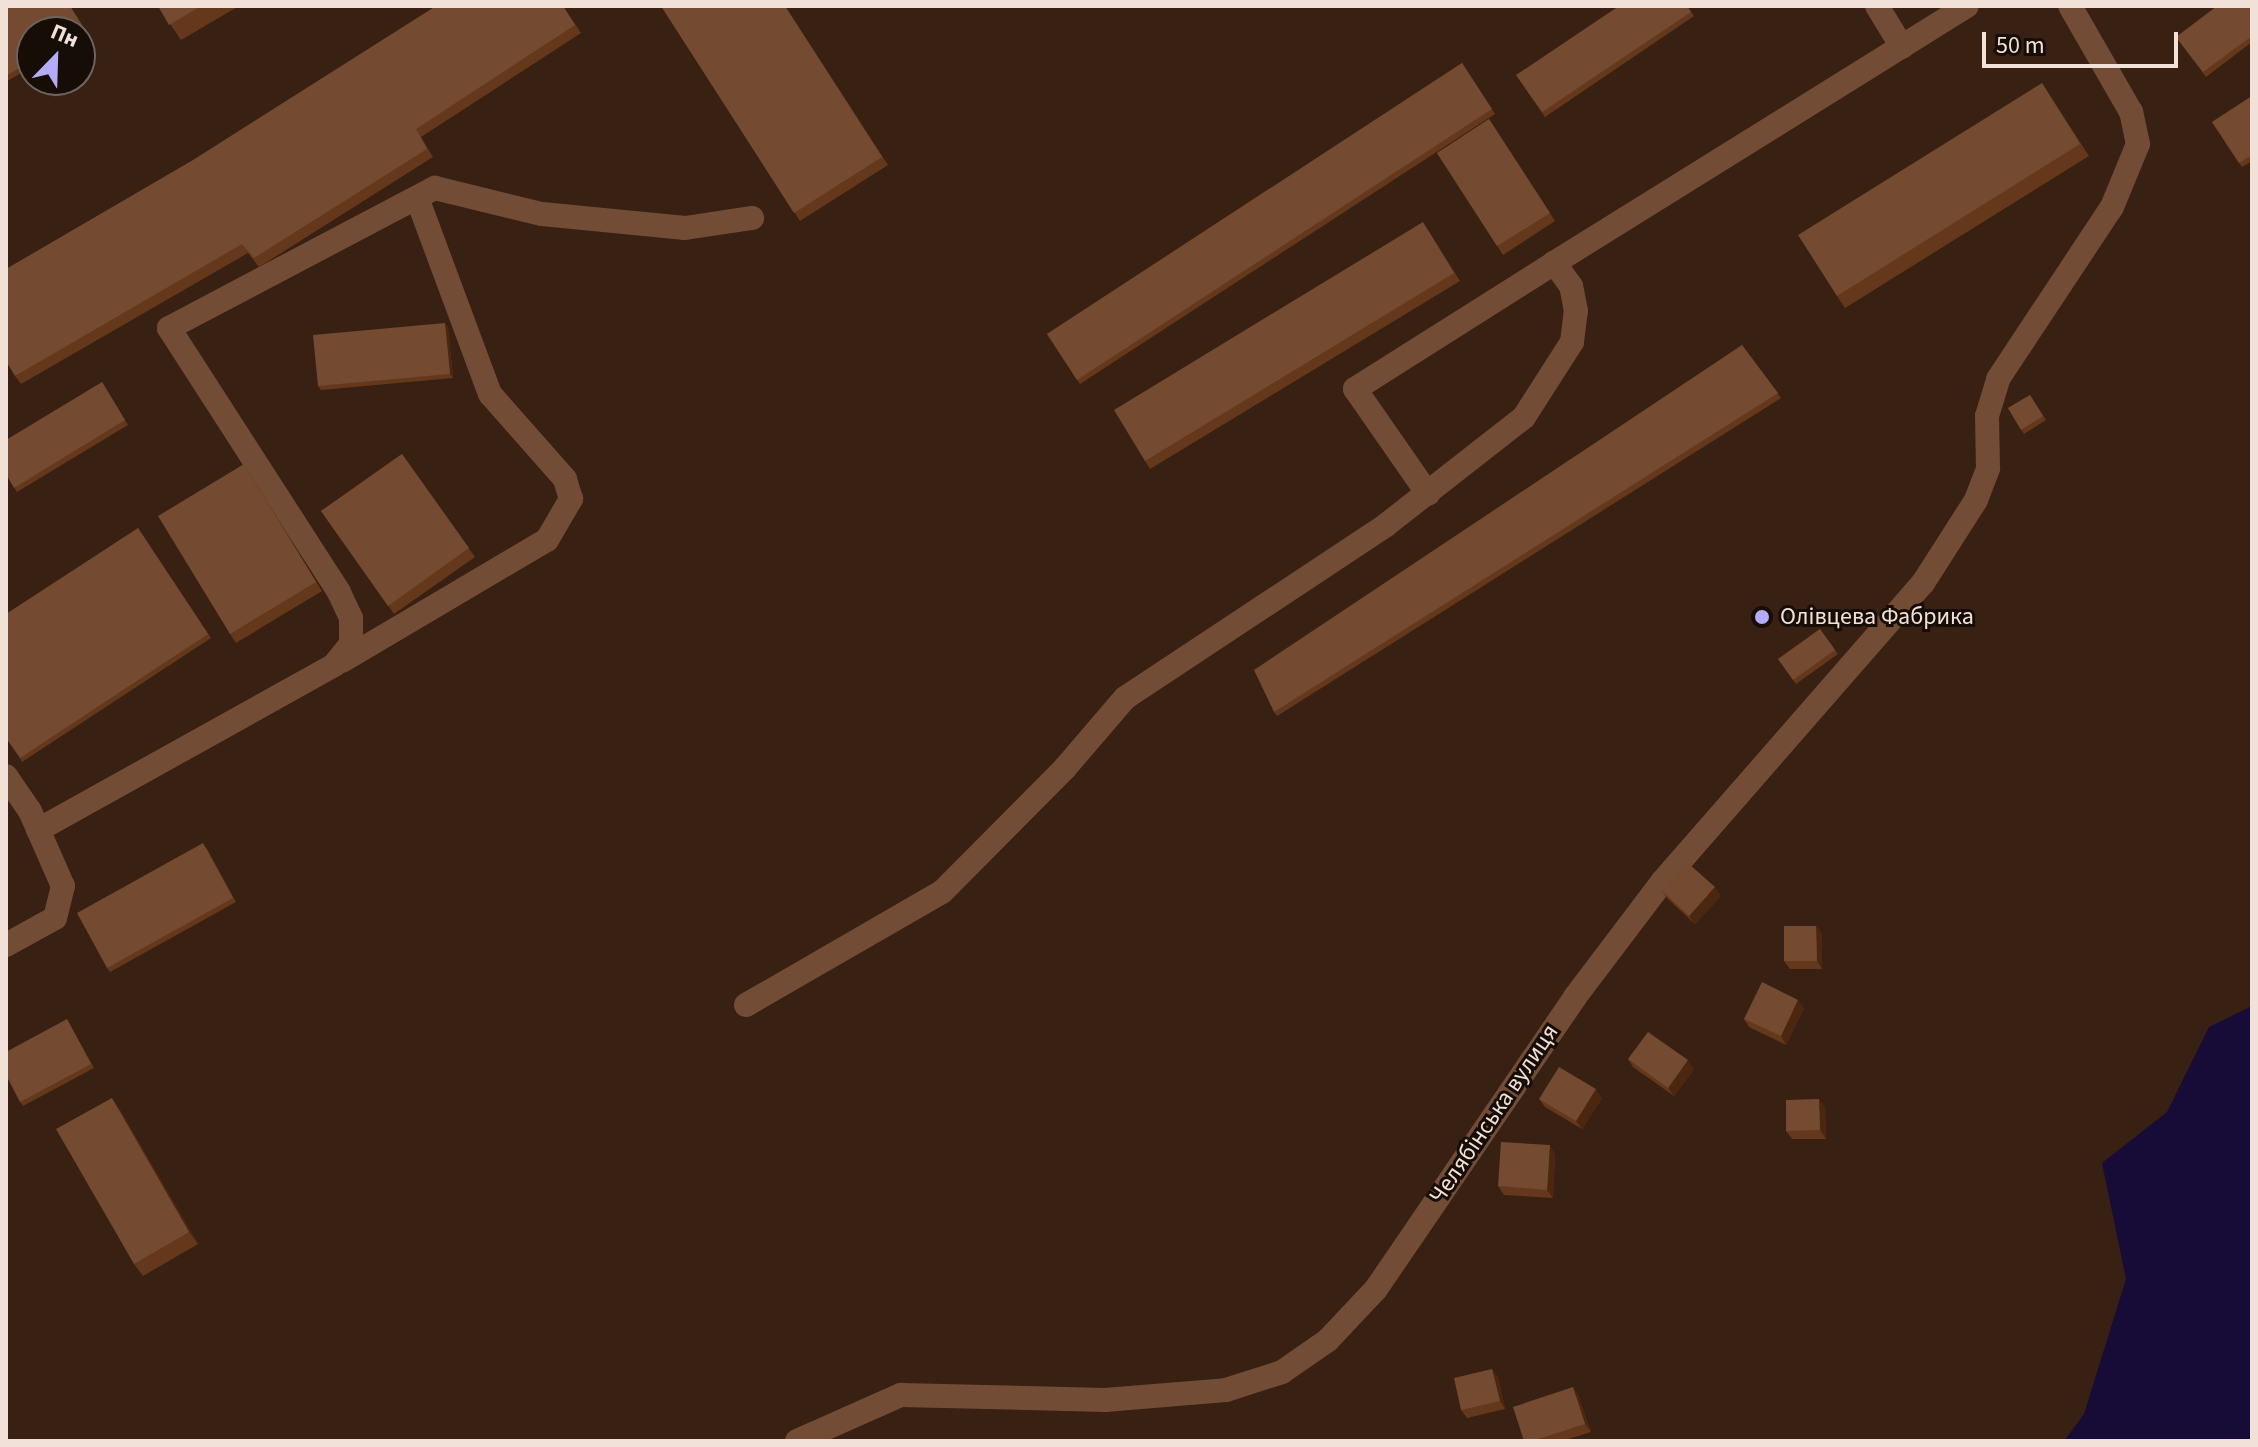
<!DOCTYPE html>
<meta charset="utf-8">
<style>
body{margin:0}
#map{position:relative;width:2258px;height:1447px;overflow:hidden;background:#382012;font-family:"Source Sans 3",sans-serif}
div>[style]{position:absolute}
.water>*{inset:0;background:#170c37}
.minor>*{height:24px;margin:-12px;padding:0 12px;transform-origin:12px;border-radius:12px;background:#734c36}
.wall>*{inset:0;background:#65381b}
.shaded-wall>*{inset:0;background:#4c270f}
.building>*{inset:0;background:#744a30}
.dots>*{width:22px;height:22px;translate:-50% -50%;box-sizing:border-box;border:4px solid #170d07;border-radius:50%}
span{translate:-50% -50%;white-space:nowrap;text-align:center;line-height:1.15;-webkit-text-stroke:6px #170d07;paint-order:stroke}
.poi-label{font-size:24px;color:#f2e1d8}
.left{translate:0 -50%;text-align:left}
.street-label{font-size:24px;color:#f2e1d8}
.frame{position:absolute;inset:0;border:8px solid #f2e1d8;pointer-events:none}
.north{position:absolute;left:16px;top:16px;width:80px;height:80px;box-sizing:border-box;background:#170d07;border:2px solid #6f625b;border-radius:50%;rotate:23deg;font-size:22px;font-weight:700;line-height:32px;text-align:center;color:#f2e1d8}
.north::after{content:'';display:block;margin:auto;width:28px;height:36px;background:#b4acf9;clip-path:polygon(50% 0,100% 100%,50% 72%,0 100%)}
.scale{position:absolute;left:1982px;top:32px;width:196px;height:36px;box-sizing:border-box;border:4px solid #f2e1d8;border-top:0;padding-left:10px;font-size:24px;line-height:28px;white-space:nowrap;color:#f2e1d8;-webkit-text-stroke:6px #170d07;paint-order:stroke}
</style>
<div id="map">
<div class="water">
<div style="clip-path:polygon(2252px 1006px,2252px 1441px,2064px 1441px,2084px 1414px,2126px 1279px,2102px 1163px,2167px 1112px,2209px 1027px)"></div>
</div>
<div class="minor">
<div style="left:1877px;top:6px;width:48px;rotate:58.6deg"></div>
<div style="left:1428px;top:494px;width:128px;rotate:-124.8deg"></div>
<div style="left:1355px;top:389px;width:236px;rotate:-32.3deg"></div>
<div style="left:342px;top:661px;width:238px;rotate:-30.6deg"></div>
<div style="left:547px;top:540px;width:48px;rotate:-59.7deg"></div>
<div style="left:571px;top:499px;width:21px;rotate:-107deg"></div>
<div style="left:565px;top:479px;width:113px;rotate:-131.4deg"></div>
<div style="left:490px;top:394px;width:209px;rotate:-110.4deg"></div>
<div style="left:6px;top:776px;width:42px;rotate:55.6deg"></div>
<div style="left:30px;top:811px;width:82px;rotate:66.3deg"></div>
<div style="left:63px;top:886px;width:33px;rotate:104deg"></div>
<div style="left:55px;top:918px;width:56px;rotate:151.1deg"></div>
<div style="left:38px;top:830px;width:339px;rotate:-29.1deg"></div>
<div style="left:334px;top:665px;width:27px;rotate:-51deg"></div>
<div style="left:351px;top:644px;width:26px;rotate:-90deg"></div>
<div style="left:351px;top:618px;width:29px;rotate:-115deg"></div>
<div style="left:339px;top:592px;width:314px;rotate:-122.8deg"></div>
<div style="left:169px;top:328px;width:301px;rotate:-27.8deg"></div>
<div style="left:435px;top:188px;width:110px;rotate:13.7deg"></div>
<div style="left:542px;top:214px;width:144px;rotate:5.6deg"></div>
<div style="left:685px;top:228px;width:68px;rotate:-8.5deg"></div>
<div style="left:746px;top:1005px;width:226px;rotate:-30deg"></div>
<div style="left:942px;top:892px;width:175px;rotate:-45.2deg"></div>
<div style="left:1065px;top:768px;width:92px;rotate:-49.4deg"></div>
<div style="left:1125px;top:698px;width:313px;rotate:-33.5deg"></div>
<div style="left:1386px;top:525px;width:175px;rotate:-38deg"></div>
<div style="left:1524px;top:417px;width:89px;rotate:-57.4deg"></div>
<div style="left:1572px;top:342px;width:31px;rotate:-83deg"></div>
<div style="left:1576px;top:311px;width:25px;rotate:-101deg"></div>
<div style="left:1571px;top:286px;width:29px;rotate:-126deg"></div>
<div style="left:1554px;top:263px;width:486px;rotate:-31.9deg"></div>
<div style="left:797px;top:1441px;width:114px;rotate:-23.9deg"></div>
<div style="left:901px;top:1395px;width:204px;rotate:1.4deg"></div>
<div style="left:1105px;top:1400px;width:121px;rotate:-4.7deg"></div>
<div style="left:1226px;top:1390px;width:59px;rotate:-17.8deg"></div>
<div style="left:1282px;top:1372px;width:56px;rotate:-34.8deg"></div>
<div style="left:1328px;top:1340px;width:70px;rotate:-46.7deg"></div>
<div style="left:1376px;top:1289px;width:353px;rotate:-55.7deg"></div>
<div style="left:1575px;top:997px;width:144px;rotate:-52.9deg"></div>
<div style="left:1662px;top:882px;width:397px;rotate:-48.9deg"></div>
<div style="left:1923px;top:583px;width:98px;rotate:-57.4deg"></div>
<div style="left:1976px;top:500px;width:34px;rotate:-69deg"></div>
<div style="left:1988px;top:468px;width:52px;rotate:-91.1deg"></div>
<div style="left:1987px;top:416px;width:39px;rotate:-73deg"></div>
<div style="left:1998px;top:379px;width:206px;rotate:-56.5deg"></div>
<div style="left:2112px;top:207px;width:68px;rotate:-67.6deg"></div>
<div style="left:2138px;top:144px;width:33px;rotate:-102deg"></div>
<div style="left:2131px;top:112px;width:122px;rotate:-119.9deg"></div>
</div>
<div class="wall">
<div style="clip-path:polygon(6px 6px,70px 6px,86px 32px,80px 36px,80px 32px,32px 32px,32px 66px,6px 82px)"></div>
<div style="clip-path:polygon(158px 6px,239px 6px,181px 40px)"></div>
<div style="clip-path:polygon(563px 6px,581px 33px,421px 137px,433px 157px,259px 267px,248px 253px,21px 384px,15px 376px)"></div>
<div style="clip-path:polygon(661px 6px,785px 6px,888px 165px,800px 221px)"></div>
<div style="clip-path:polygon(1687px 6px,1694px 16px,1545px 117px,1516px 75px)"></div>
<div style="clip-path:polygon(2252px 6px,2252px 42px,2206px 77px,2176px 37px)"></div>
<div style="clip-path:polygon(1462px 63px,1495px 114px,1080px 384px,1047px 334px)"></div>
<div style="clip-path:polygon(2042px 83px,2089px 156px,1845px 308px,1837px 296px)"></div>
<div style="clip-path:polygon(2252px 96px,2252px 161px,2242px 167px,2212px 122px)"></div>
<div style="clip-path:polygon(1489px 119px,1555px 221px,1503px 255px,1437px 153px)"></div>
<div style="clip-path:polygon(1428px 230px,1460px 281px,1150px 469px,1145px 461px)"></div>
<div style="clip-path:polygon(448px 327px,453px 378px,321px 390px,318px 386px)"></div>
<div style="clip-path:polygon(1742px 345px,1781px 398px,1277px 716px,1274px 712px)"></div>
<div style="clip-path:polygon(102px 382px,128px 425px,17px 492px,6px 474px)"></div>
<div style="clip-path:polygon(2030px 395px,2046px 420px,2024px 434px,2008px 408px)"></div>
<div style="clip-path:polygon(402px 454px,475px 557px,394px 614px,321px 511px)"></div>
<div style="clip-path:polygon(249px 472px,322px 591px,236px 643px,230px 634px)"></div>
<div style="clip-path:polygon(138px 528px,211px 638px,22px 762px,20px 758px)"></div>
<div style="clip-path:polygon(1820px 629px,1838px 654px,1796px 684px,1778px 659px)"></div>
<div style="clip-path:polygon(206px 847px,236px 902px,110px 972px,107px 968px)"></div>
<div style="clip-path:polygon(1662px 891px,1721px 896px,1695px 924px,1668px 899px)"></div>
<div style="clip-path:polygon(1816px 926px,1822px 934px,1822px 969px,1790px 969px,1784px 961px)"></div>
<div style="clip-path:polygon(1804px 1008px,1786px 1045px,1749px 1027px,1744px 1019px)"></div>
<div style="clip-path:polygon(67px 1019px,94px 1068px,23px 1106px,20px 1102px)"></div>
<div style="clip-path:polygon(1628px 1059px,1694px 1069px,1674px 1096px,1633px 1067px)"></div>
<div style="clip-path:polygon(1602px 1098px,1582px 1129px,1545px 1107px,1539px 1099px)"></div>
<div style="clip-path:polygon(1825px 1107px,1826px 1139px,1792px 1139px,1786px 1131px)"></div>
<div style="clip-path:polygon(120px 1110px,198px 1244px,143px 1276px,134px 1264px)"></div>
<div style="clip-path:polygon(1555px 1154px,1553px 1198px,1504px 1195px,1498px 1186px)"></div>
<div style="clip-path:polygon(1492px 1369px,1498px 1377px,1505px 1409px,1467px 1418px,1461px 1410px)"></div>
<div style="clip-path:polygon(1578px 1395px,1591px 1432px,1562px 1441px,1524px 1441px)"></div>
</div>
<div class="shaded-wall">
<div style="clip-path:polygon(445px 323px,448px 327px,453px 378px,450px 374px)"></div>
<div style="clip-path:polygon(1715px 887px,1721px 896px,1695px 924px,1689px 916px)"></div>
<div style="clip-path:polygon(1816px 926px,1822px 934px,1822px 969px,1817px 961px)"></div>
<div style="clip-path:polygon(1798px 1000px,1804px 1008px,1786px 1045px,1781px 1036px)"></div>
<div style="clip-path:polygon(1688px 1060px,1694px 1069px,1674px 1096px,1668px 1088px)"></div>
<div style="clip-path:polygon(1596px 1089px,1602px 1098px,1582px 1129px,1576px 1121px)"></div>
<div style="clip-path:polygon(112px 1098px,120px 1110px,198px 1244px,189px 1232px)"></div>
<div style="clip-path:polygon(1819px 1099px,1825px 1107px,1826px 1139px,1820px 1130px)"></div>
<div style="clip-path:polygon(1550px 1145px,1555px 1154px,1553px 1198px,1547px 1190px)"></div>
<div style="clip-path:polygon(1492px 1369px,1498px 1377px,1505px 1409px,1500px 1401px)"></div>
<div style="clip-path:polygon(1573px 1387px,1578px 1395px,1591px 1432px,1585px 1424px)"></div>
</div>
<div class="building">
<div style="clip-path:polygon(6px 6px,70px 6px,84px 28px,77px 32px,32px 32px,32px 60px,6px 76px)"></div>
<div style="clip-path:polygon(158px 6px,201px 6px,169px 25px)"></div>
<div style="clip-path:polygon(436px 6px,563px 6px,575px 25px,416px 129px,427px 149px,254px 258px,242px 244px,15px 376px,6px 361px,6px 269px,193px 160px)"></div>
<div style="clip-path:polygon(661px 6px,785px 6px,882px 157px,794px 213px)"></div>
<div style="clip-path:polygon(1619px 6px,1687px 6px,1691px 12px,1542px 112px,1516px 75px)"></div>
<div style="clip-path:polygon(2217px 6px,2252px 6px,2252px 36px,2203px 72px,2176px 37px)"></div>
<div style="clip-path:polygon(1462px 63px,1492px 109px,1077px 380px,1047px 334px)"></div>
<div style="clip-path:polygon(2042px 83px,2080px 144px,1837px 296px,1798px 235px)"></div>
<div style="clip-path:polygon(2252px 96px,2252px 155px,2239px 163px,2212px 122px)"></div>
<div style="clip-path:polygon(1489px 119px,1550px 213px,1497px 246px,1437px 153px)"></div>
<div style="clip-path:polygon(1423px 222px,1454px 273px,1145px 461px,1114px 410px)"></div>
<div style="clip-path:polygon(445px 323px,450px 374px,318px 386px,313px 335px)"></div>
<div style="clip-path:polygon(1742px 345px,1778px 393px,1274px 712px,1254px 670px)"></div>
<div style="clip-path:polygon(102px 382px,125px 420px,14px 488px,6px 474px,6px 440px)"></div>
<div style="clip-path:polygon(2030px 395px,2043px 416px,2021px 430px,2008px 408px)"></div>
<div style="clip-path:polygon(402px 454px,469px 548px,388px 606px,321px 511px)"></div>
<div style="clip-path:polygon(244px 464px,316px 582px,230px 634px,158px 516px)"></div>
<div style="clip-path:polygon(138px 528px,208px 634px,20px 758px,6px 738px,6px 614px)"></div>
<div style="clip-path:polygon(1820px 629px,1835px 650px,1793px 680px,1778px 659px)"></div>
<div style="clip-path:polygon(203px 843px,233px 898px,107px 968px,77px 913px)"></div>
<div style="clip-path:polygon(1688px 863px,1715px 887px,1689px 916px,1662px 891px)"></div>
<div style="clip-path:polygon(1784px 926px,1816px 926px,1817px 961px,1784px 961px)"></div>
<div style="clip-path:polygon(1762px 982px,1798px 1000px,1781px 1036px,1744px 1019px)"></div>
<div style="clip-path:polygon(67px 1019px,91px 1064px,20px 1102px,6px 1075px,6px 1052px)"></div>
<div style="clip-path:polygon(1648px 1032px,1688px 1060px,1668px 1088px,1628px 1059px)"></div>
<div style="clip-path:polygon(1559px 1067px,1596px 1089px,1576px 1121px,1539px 1099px)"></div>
<div style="clip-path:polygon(112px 1098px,189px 1232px,134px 1264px,56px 1129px)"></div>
<div style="clip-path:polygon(1819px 1099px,1820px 1130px,1786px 1131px,1786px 1100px)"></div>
<div style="clip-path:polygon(1501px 1142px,1550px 1145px,1547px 1190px,1498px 1186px)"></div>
<div style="clip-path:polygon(1492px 1369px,1500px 1401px,1461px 1410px,1454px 1378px)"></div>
<div style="clip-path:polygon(1573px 1387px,1585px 1424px,1532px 1441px,1524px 1441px,1513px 1407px)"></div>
</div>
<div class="dots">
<div style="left:1762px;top:617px;background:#b4acf9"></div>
</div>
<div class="poi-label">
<span class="left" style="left:1780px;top:617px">Олівцева Фабрика</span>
</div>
<div class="street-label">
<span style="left:1494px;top:1114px;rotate:-56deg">Челябінська вулиця</span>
</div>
<div class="frame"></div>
<div class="north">Пн</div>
<div class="scale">50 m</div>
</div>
